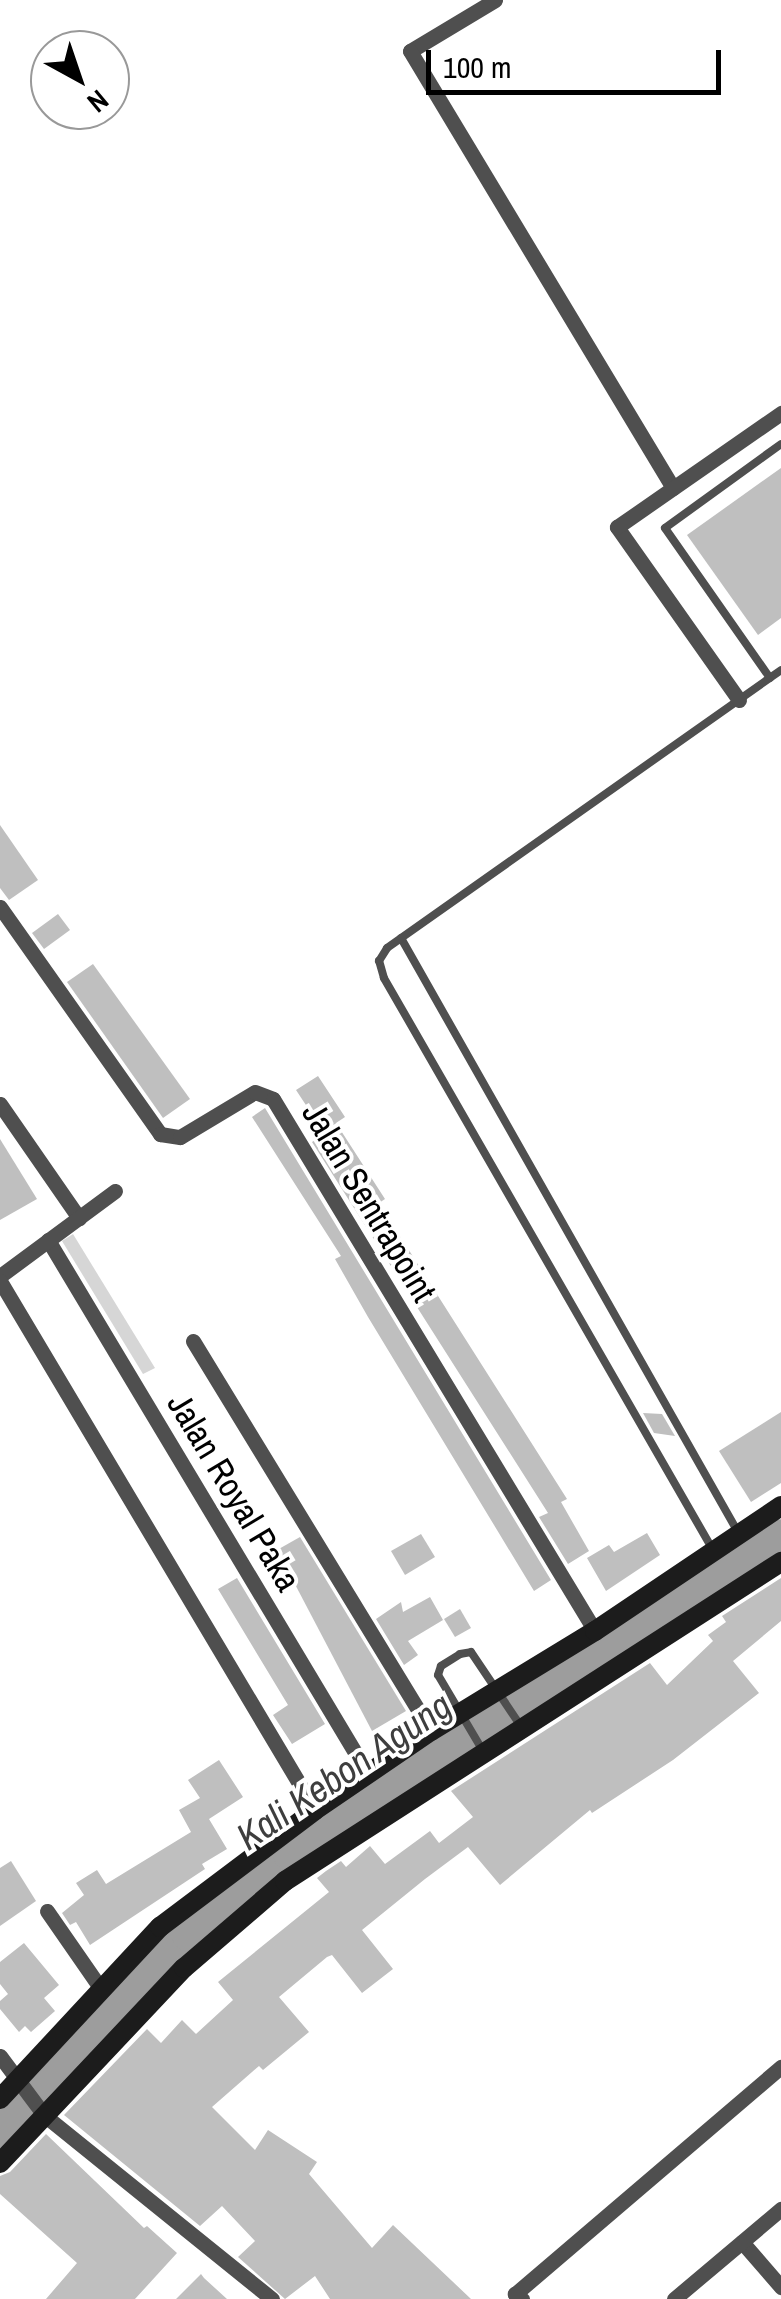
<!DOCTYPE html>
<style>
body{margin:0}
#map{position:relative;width:781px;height:2299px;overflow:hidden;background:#fff;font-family:"Archivo Narrow",sans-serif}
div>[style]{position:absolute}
.green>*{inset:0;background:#d6d6d6}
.river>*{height:35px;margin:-17.5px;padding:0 17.5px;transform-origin:17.5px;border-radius:17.5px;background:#9d9d9d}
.building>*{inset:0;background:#bfbfbf}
.lane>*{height:8px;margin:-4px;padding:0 4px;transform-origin:4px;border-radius:4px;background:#4f4f4f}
.street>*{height:15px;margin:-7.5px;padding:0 7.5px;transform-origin:7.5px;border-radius:7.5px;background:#4f4f4f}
.secondary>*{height:20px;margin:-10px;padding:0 10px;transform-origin:10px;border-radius:10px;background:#1c1c1c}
span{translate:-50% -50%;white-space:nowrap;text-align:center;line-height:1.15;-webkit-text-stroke:8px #fff;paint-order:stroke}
.street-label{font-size:35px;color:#000}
.water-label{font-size:38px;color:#3e3e3e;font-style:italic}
.north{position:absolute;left:30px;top:30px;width:100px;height:100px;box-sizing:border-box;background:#fff;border:2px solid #999;border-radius:50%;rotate:140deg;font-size:28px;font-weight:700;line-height:40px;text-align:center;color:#000}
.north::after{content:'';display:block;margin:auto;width:35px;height:45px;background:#000;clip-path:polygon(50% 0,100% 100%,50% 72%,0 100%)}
.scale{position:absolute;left:426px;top:50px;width:295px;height:45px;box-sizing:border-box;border:5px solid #000;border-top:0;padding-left:12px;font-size:30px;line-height:35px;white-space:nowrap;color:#000;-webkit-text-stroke:8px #fff;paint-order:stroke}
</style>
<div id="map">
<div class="green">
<div style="clip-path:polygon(73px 1234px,155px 1368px,143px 1374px,62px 1241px)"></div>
</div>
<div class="river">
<div style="left:0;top:2131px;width:273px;rotate:-46.2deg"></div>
<div style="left:189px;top:1934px;width:129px;rotate:-38.7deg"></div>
<div style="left:290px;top:1853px;width:584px;rotate:-32.85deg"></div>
</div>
<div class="building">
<div style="clip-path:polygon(781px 468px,781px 618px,758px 635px,687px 535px)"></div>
<div style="clip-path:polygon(0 825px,38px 880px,9px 900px,0 888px)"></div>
<div style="clip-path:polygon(58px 914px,70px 930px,44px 949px,32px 933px)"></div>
<div style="clip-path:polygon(93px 964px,190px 1099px,163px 1118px,67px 982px)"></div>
<div style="clip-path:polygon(318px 1076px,345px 1117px,336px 1123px,385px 1199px,379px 1203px,567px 1499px,561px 1502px,589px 1551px,568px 1564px,539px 1517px,548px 1513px,312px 1142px,325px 1134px,296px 1090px)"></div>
<div style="clip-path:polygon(265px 1108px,551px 1580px,534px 1591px,368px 1317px,335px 1259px,341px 1256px,252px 1117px)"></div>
<div style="clip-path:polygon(0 1139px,37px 1199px,0 1220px)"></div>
<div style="clip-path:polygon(781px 1412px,781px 1483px,751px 1502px,719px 1451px)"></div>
<div style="clip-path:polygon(643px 1413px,662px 1414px,675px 1436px,654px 1433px)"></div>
<div style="clip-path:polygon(647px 1533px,660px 1555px,606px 1591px,587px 1558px,609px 1545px,614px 1552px)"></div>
<div style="clip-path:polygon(421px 1534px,435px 1557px,405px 1575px,391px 1551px)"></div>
<div style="clip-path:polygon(300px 1537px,406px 1711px,372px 1731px,277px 1550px)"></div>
<div style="clip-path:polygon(237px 1578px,325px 1724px,292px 1744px,273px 1715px,288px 1705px,218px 1589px)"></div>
<div style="clip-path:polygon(781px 1578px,781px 1621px,733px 1661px,759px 1693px,673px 1760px,592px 1813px,590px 1810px,500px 1885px,468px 1847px,425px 1879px,362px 1930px,393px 1969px,362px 1993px,332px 1955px,327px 1957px,279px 1997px,309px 2032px,263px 2070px,259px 2066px,212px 2107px,255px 2150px,268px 2130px,317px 2162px,309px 2174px,372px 2248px,393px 2225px,471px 2299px,330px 2299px,315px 2276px,285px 2299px,238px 2257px,255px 2241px,222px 2206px,200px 2226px,64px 2115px,147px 2029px,161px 2043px,182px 2020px,196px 2034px,233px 2000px,218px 1982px,329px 1892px,317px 1878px,326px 1871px,341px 1861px,346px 1867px,370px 1846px,385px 1864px,430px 1831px,439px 1843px,473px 1817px,451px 1791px,454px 1789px,650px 1663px,667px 1685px,713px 1641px,708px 1635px,726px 1622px,722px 1616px)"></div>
<div style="clip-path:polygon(430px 1597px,443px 1620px,408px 1641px,418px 1655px,404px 1665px,376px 1619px,401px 1602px,403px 1612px)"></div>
<div style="clip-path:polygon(460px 1609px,471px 1628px,455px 1637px,444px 1619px)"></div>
<div style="clip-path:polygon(219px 1760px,243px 1797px,209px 1819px,227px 1849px,202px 1864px,205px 1869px,90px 1945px,76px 1922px,70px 1925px,62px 1913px,84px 1895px,76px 1883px,97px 1870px,106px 1884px,191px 1832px,179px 1810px,200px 1798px,188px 1780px)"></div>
<div style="clip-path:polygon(11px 1861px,36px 1901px,0 1926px,0 1868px)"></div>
<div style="clip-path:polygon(24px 1943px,59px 1985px,44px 1998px,55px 2011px,31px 2032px,25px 2026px,19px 2032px,0 2009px,0 2001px,8px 1994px,0 1984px,0 1962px)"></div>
<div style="clip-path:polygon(46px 2134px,144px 2228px,147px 2226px,177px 2253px,135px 2299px,46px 2299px,77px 2263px,0 2194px,0 2176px,10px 2172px)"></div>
<div style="clip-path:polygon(201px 2274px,204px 2278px,227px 2299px,176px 2299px)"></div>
</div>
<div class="lane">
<div style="left:770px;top:678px;width:183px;rotate:-125deg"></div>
<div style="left:665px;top:528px;width:143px;rotate:-35.9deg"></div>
<div style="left:401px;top:938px;width:685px;rotate:60.44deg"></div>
<div style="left:713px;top:1550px;width:660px;rotate:-119.91deg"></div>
<div style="left:384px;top:978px;width:18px;rotate:-106deg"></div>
<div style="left:379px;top:961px;width:15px;rotate:-58deg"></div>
<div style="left:387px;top:948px;width:482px;rotate:-35.2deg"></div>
<div style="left:483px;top:1751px;width:88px;rotate:-120.6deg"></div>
<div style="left:438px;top:1675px;width:9px;rotate:-72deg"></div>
<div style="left:441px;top:1666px;width:22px;rotate:-32deg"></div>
<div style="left:460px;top:1654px;width:11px;rotate:-10deg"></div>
<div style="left:471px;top:1652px;width:92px;rotate:56.1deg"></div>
</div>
<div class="street">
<div style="left:495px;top:0;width:99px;rotate:149deg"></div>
<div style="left:410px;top:51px;width:510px;rotate:58.96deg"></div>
<div style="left:739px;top:700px;width:212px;rotate:-125.2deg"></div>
<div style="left:617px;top:527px;width:200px;rotate:-34.8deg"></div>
<div style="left:0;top:907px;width:278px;rotate:54.8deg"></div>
<div style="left:160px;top:1134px;width:20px;rotate:9deg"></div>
<div style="left:180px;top:1137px;width:87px;rotate:-31deg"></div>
<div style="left:255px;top:1092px;width:19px;rotate:21deg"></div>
<div style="left:273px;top:1099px;width:622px;rotate:58.82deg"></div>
<div style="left:0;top:1104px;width:139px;rotate:55.3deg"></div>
<div style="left:48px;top:1240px;width:623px;rotate:59.07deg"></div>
<div style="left:0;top:1276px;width:143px;rotate:-36.5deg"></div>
<div style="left:0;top:1281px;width:616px;rotate:59.23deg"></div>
<div style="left:193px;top:1341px;width:457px;rotate:58.6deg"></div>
<div style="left:47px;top:1911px;width:95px;rotate:55.3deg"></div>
<div style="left:0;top:2056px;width:74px;rotate:53.3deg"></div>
<div style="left:44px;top:2115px;width:293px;rotate:38.9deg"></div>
<div style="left:742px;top:2242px;width:60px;rotate:49.1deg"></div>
<div style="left:522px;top:2299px;width:9px;rotate:-144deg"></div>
<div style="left:515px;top:2294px;width:350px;rotate:-40.5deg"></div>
<div style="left:674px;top:2299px;width:140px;rotate:-40.1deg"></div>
</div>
<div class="secondary">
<div style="left:0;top:2099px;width:235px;rotate:-47.1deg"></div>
<div style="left:160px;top:1927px;width:194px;rotate:-37deg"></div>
<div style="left:315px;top:1810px;width:140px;rotate:-34.3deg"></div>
<div style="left:431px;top:1731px;width:192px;rotate:-31.4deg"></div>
<div style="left:595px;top:1631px;width:224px;rotate:-33.9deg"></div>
<div style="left:0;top:2163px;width:268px;rotate:-46.7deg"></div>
<div style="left:184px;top:1968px;width:133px;rotate:-40.7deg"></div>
<div style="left:285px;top:1881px;width:590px;rotate:-32.75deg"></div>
</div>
<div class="street-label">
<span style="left:369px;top:1202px;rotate:59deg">Jalan Sentrapoint</span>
<span style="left:234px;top:1492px;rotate:59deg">Jalan Royal Paka</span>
</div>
<div class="water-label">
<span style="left:344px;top:1771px;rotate:-34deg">Kali Kebon Agung</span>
</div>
<div class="north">N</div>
<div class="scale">100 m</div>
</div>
